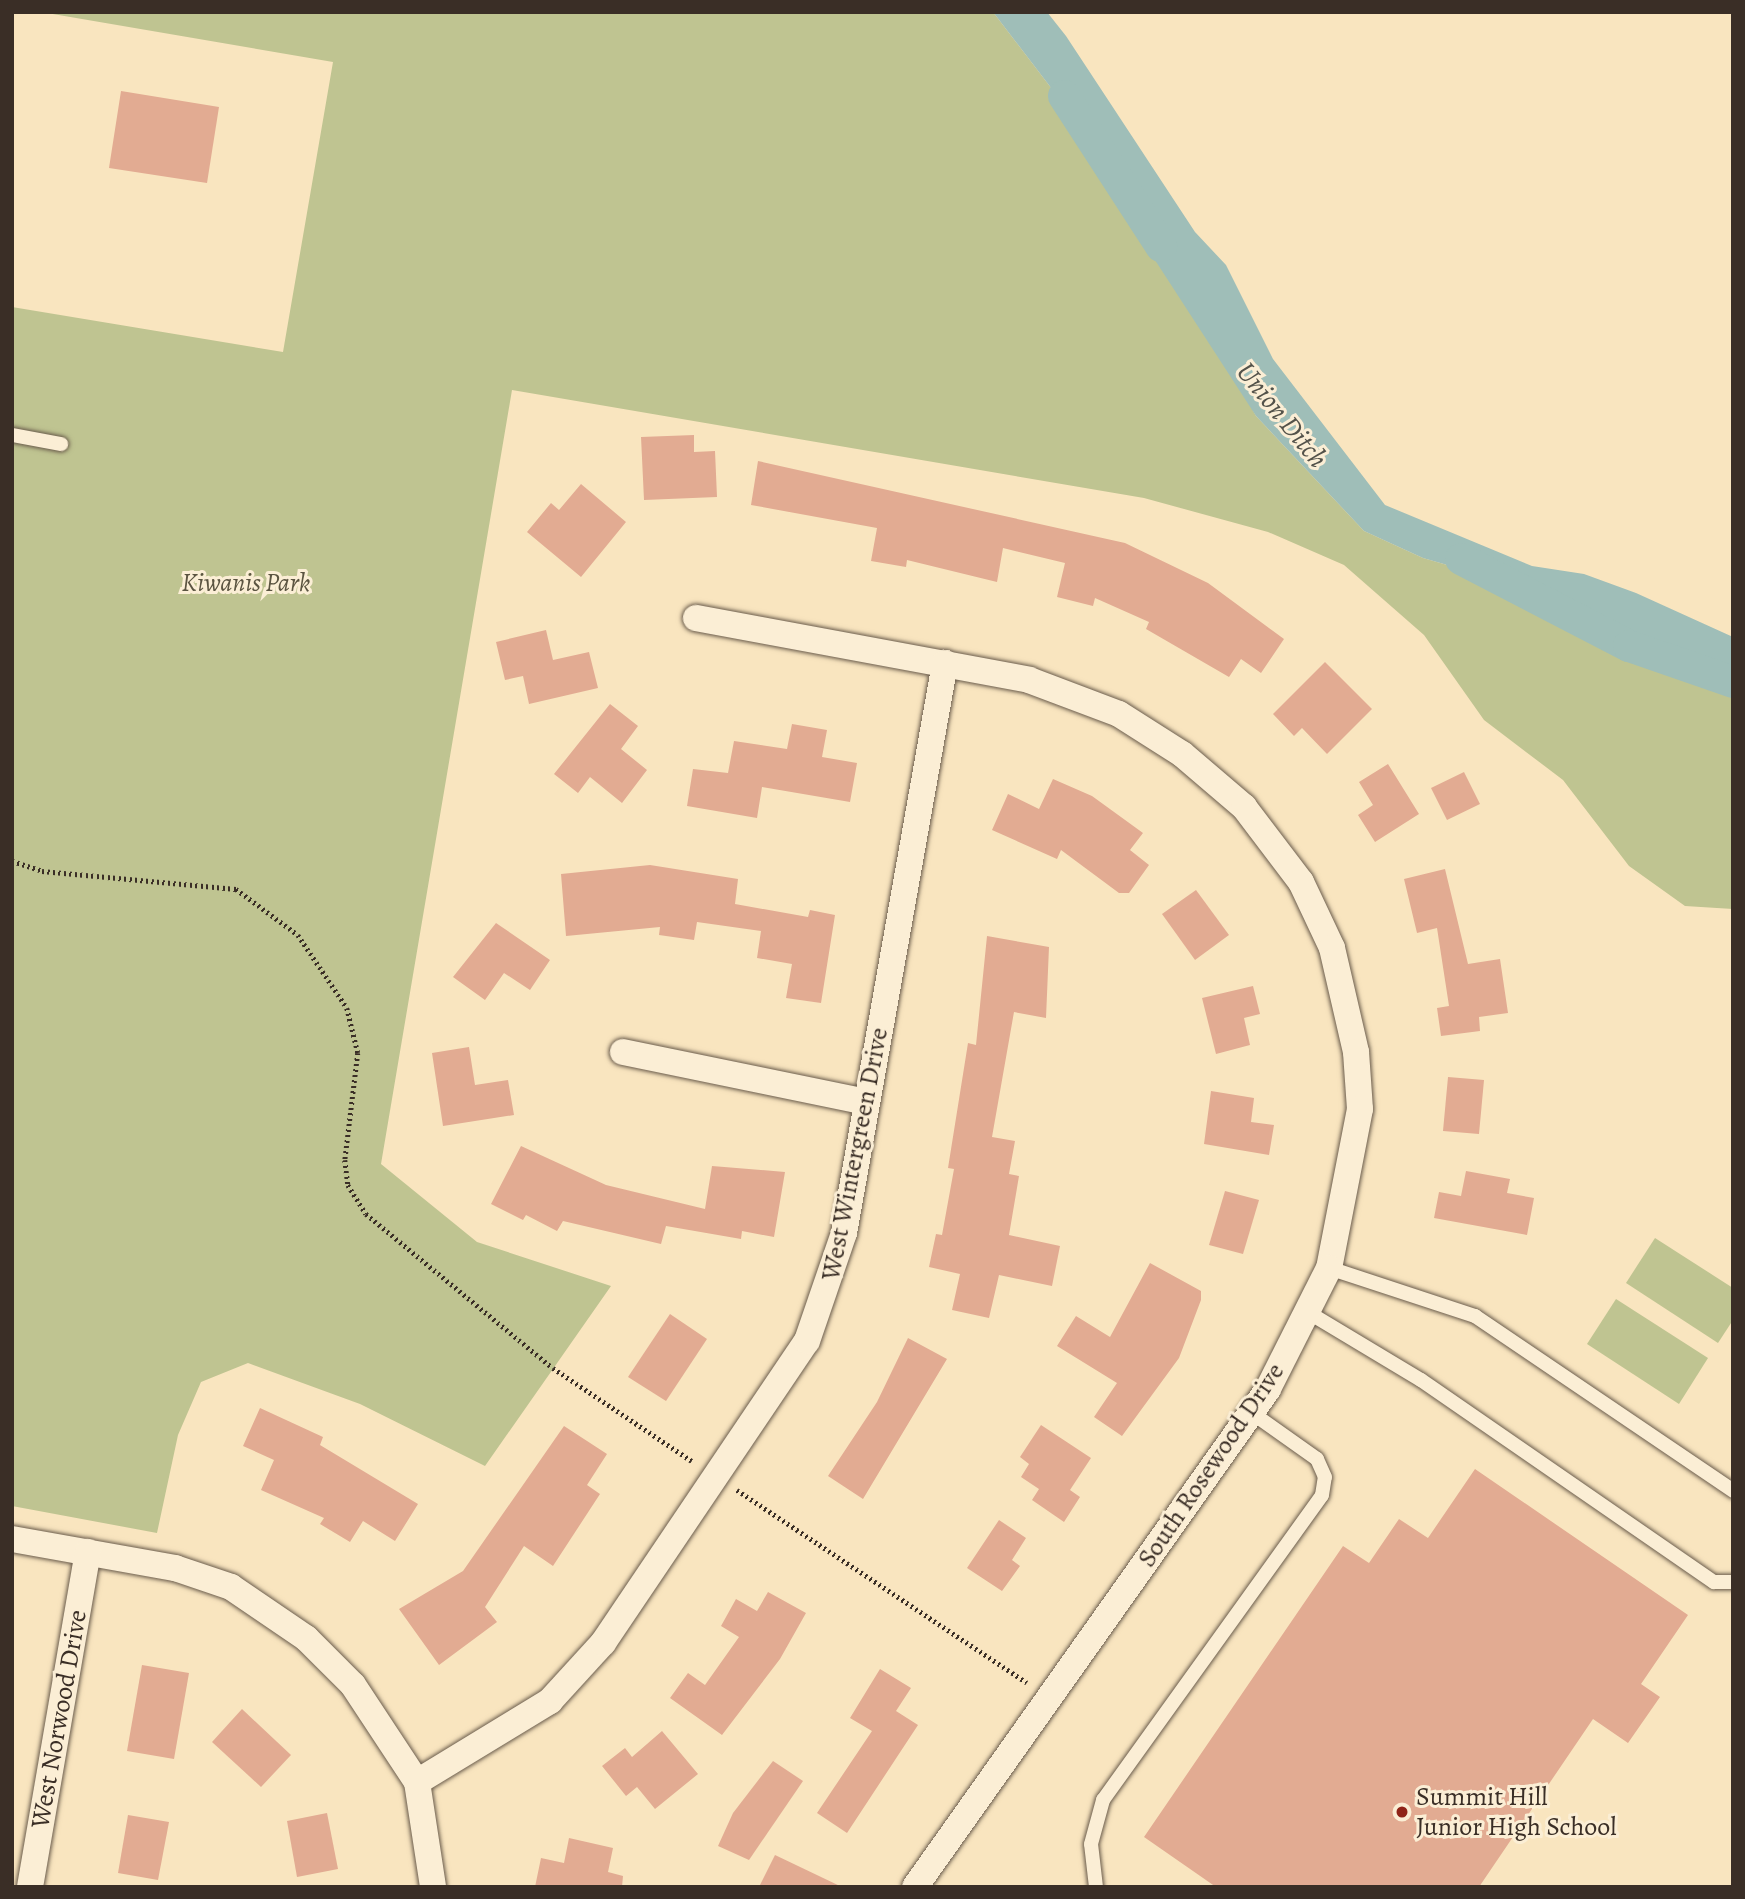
<!DOCTYPE html>
<style>
body{margin:0}
#map{position:relative;width:1745px;height:1899px;overflow:hidden;background:#f9e5bf;font-family:Alegreya,serif}
div>[style]{position:absolute}
.green>*{inset:0;background:#bfc491}
.water>*{inset:0;background:#9fbeb8}
.canal>*{height:32px;margin:-16px;padding:0 16px;transform-origin:16px;border-radius:16px;background:#9fbeb8}
.building>*{inset:0;background:#e2ab92}
.path>*{height:4.5px;margin-top:-2.25px;transform-origin:0;background:repeating-linear-gradient(90deg,#3a2e26 0 2px,transparent 0 5.5px)}
.roads{filter:drop-shadow(0 0 2px #6a5c4c) drop-shadow(0 0 2px #6a5c4c)}
.lane>*{height:14px;margin:-7px;padding:0 7px;transform-origin:7px;border-radius:7px;background:#fbeed5}
.street>*{height:26px;margin:-13px;padding:0 13px;transform-origin:13px;border-radius:13px;background:#fbeed5}
.dots>*{width:19px;height:19px;translate:-50% -50%;box-sizing:border-box;border:4px solid #fbeed5;border-radius:50%}
span{translate:-50% -50%;white-space:nowrap;text-align:center;line-height:1.15;-webkit-text-stroke:6px #fbeed5;paint-order:stroke}
.park-label{font-size:26px;color:#5b5441;font-style:italic}
.street-label{font-size:26px;color:#3a2e26}
.poi-label{font-size:26px;color:#3a2e26}
.left{translate:0 -50%;text-align:left}
.water-label{font-size:28px;color:#53524a;font-style:italic}
.frame{position:absolute;inset:0;border:14px solid #3a2e26;pointer-events:none}
</style>
<div id="map">
<div class="green">
<div style="clip-path:polygon(41px 12px,993px 12px,1071px 114px,1121px 164px,1256px 416px,1364px 531px,1423px 558px,1541px 592px,1733px 689px,1733px 909px,1685px 906px,1629px 866px,1563px 780px,1484px 720px,1424px 635px,1344px 565px,1268px 532px,1144px 498px,512px 390px,381px 1164px,477px 1242px,611px 1286px,485px 1466px,360px 1404px,248px 1363px,201px 1382px,178px 1435px,157px 1533px,12px 1506px,12px 307px,283px 352px,333px 62px)"></div>
<div style="clip-path:polygon(1655px 1238px,1733px 1288px,1733px 1320px,1718px 1343px,1626px 1283px)"></div>
<div style="clip-path:polygon(1616px 1299px,1708px 1358px,1679px 1404px,1587px 1344px)"></div>
</div>
<div class="water">
<div style="clip-path:polygon(993px 12px,1047px 12px,1066px 36px,1195px 232px,1226px 265px,1273px 359px,1385px 505px,1532px 566px,1584px 574px,1636px 593px,1733px 637px,1733px 689px,1541px 592px,1423px 558px,1364px 531px,1256px 416px,1153px 257px,1121px 164px,1071px 114px)"></div>
</div>
<div class="canal">
<div style="left:1064px;top:96px;width:179px;rotate:57.1deg"></div>
<div style="left:1461px;top:559px;width:189px;rotate:27.4deg"></div>
<div style="left:1629px;top:646px;width:110px;rotate:19.1deg"></div>
</div>
<div class="building">
<div style="clip-path:polygon(121px 91px,219px 107px,207px 183px,109px 168px)"></div>
<div style="clip-path:polygon(694px 435px,694px 452px,715px 451px,717px 497px,644px 500px,641px 437px)"></div>
<div style="clip-path:polygon(758px 461px,1125px 543px,1208px 583px,1284px 639px,1261px 673px,1241px 659px,1229px 677px,1146px 629px,1149px 622px,1095px 598px,1093px 606px,1057px 597px,1065px 563px,1003px 548px,997px 582px,907px 560px,906px 567px,871px 561px,877px 528px,751px 505px)"></div>
<div style="clip-path:polygon(581px 484px,626px 522px,581px 577px,527px 532px,551px 503px,559px 510px)"></div>
<div style="clip-path:polygon(546px 630px,553px 660px,589px 652px,598px 688px,529px 704px,523px 676px,505px 680px,496px 642px)"></div>
<div style="clip-path:polygon(1325px 662px,1372px 709px,1327px 754px,1302px 728px,1294px 736px,1273px 714px)"></div>
<div style="clip-path:polygon(610px 704px,638px 726px,621px 749px,647px 770px,622px 803px,590px 777px,578px 793px,554px 774px)"></div>
<div style="clip-path:polygon(792px 724px,827px 730px,822px 757px,857px 763px,850px 802px,762px 787px,757px 818px,687px 806px,693px 769px,728px 773px,734px 741px,787px 749px)"></div>
<div style="clip-path:polygon(1388px 764px,1419px 814px,1375px 842px,1358px 815px,1373px 805px,1359px 782px)"></div>
<div style="clip-path:polygon(1464px 772px,1480px 804px,1447px 820px,1431px 788px)"></div>
<div style="clip-path:polygon(1053px 779px,1092px 796px,1143px 833px,1130px 850px,1149px 865px,1129px 893px,1119px 893px,1061px 850px,1057px 859px,992px 830px,1008px 794px,1039px 809px)"></div>
<div style="clip-path:polygon(650px 865px,738px 879px,735px 904px,808px 917px,810px 910px,835px 915px,821px 1003px,786px 998px,792px 964px,757px 958px,761px 931px,697px 922px,694px 940px,659px 935px,660px 927px,566px 936px,561px 874px)"></div>
<div style="clip-path:polygon(1445px 869px,1468px 964px,1500px 959px,1508px 1013px,1479px 1017px,1480px 1031px,1441px 1036px,1437px 1008px,1449px 1006px,1437px 928px,1417px 933px,1404px 879px)"></div>
<div style="clip-path:polygon(1196px 890px,1229px 935px,1195px 960px,1162px 914px)"></div>
<div style="clip-path:polygon(496px 923px,550px 960px,530px 990px,504px 973px,485px 1000px,453px 977px)"></div>
<div style="clip-path:polygon(987px 936px,1049px 947px,1046px 1018px,1014px 1012px,992px 1137px,1015px 1141px,1009px 1174px,1019px 1176px,1009px 1235px,1060px 1246px,1052px 1286px,999px 1275px,989px 1318px,952px 1310px,960px 1274px,929px 1267px,936px 1234px,942px 1235px,954px 1169px,948px 1168px,968px 1043px,976px 1045px)"></div>
<div style="clip-path:polygon(1253px 986px,1260px 1014px,1244px 1018px,1250px 1045px,1216px 1054px,1202px 998px)"></div>
<div style="clip-path:polygon(469px 1047px,475px 1085px,508px 1080px,514px 1115px,443px 1126px,432px 1053px)"></div>
<div style="clip-path:polygon(1448px 1077px,1484px 1080px,1479px 1134px,1443px 1131px)"></div>
<div style="clip-path:polygon(1211px 1091px,1254px 1098px,1251px 1122px,1274px 1125px,1269px 1155px,1204px 1144px)"></div>
<div style="clip-path:polygon(521px 1146px,606px 1185px,705px 1209px,712px 1166px,785px 1172px,774px 1237px,742px 1231px,741px 1239px,666px 1226px,661px 1244px,563px 1221px,557px 1231px,526px 1215px,523px 1220px,491px 1204px)"></div>
<div style="clip-path:polygon(1466px 1171px,1510px 1179px,1507px 1193px,1534px 1198px,1527px 1235px,1434px 1218px,1439px 1192px,1461px 1196px)"></div>
<div style="clip-path:polygon(1225px 1191px,1259px 1200px,1243px 1254px,1209px 1245px)"></div>
<div style="clip-path:polygon(1150px 1263px,1201px 1291px,1201px 1300px,1179px 1358px,1122px 1436px,1094px 1417px,1117px 1383px,1057px 1346px,1076px 1316px,1110px 1337px)"></div>
<div style="clip-path:polygon(670px 1314px,707px 1339px,666px 1401px,628px 1377px)"></div>
<div style="clip-path:polygon(908px 1338px,947px 1359px,863px 1499px,828px 1476px,877px 1402px)"></div>
<div style="clip-path:polygon(260px 1408px,323px 1437px,320px 1445px,418px 1504px,395px 1541px,363px 1521px,350px 1542px,320px 1524px,324px 1518px,261px 1490px,274px 1460px,243px 1446px)"></div>
<div style="clip-path:polygon(1041px 1425px,1091px 1458px,1070px 1490px,1080px 1497px,1064px 1522px,1032px 1500px,1039px 1489px,1021px 1477px,1029px 1464px,1020px 1457px)"></div>
<div style="clip-path:polygon(564px 1426px,607px 1454px,587px 1485px,600px 1494px,553px 1566px,524px 1546px,485px 1607px,497px 1622px,439px 1665px,399px 1609px,463px 1571px)"></div>
<div style="clip-path:polygon(1475px 1469px,1688px 1615px,1641px 1684px,1660px 1697px,1628px 1743px,1593px 1719px,1479px 1887px,1216px 1887px,1144px 1837px,1343px 1546px,1369px 1563px,1399px 1519px,1428px 1538px)"></div>
<div style="clip-path:polygon(999px 1520px,1026px 1538px,1012px 1560px,1020px 1566px,1002px 1591px,967px 1568px)"></div>
<div style="clip-path:polygon(768px 1592px,806px 1613px,780px 1659px,722px 1735px,670px 1698px,688px 1673px,705px 1685px,739px 1637px,721px 1626px,736px 1599px,757px 1611px)"></div>
<div style="clip-path:polygon(142px 1665px,189px 1673px,174px 1759px,127px 1751px)"></div>
<div style="clip-path:polygon(880px 1669px,911px 1688px,896px 1711px,918px 1725px,847px 1833px,817px 1813px,872px 1731px,850px 1718px)"></div>
<div style="clip-path:polygon(242px 1709px,291px 1755px,261px 1787px,212px 1742px)"></div>
<div style="clip-path:polygon(662px 1731px,698px 1774px,655px 1809px,637px 1787px,626px 1796px,602px 1766px,625px 1748px,632px 1757px)"></div>
<div style="clip-path:polygon(773px 1761px,803px 1781px,749px 1860px,718px 1846px,733px 1813px)"></div>
<div style="clip-path:polygon(327px 1813px,338px 1869px,297px 1877px,287px 1821px)"></div>
<div style="clip-path:polygon(128px 1815px,169px 1822px,158px 1880px,118px 1873px)"></div>
<div style="clip-path:polygon(569px 1838px,613px 1848px,608px 1872px,623px 1876px,622px 1887px,535px 1887px,541px 1858px,564px 1863px)"></div>
<div style="clip-path:polygon(775px 1855px,842px 1887px,759px 1887px)"></div>
</div>
<div class="path">
<div style="left:12px;top:861px;width:32px;rotate:18deg"></div>
<div style="left:42px;top:871px;width:195px;rotate:5.3deg"></div>
<div style="left:236px;top:889px;width:77px;rotate:36.6deg"></div>
<div style="left:298px;top:935px;width:88px;rotate:56.1deg"></div>
<div style="left:347px;top:1008px;width:46px;rotate:76.3deg"></div>
<div style="left:358px;top:1053px;width:108px;rotate:96.9deg"></div>
<div style="left:345px;top:1160px;width:25px;rotate:83deg"></div>
<div style="left:348px;top:1185px;width:34px;rotate:58deg"></div>
<div style="left:366px;top:1214px;width:242px;rotate:39.5deg"></div>
<div style="left:553px;top:1368px;width:167px;rotate:33.8deg"></div>
<div style="left:737px;top:1490px;width:348px;rotate:33.6deg"></div>
</div>
<div class="roads">
<div class="lane">
<div style="left:12px;top:435px;width:50px;rotate:10.4deg"></div>
<div style="left:1329px;top:1268px;width:154px;rotate:18.2deg"></div>
<div style="left:1475px;top:1316px;width:312px;rotate:34.1deg"></div>
<div style="left:1306px;top:1311px;width:134px;rotate:31deg"></div>
<div style="left:1421px;top:1380px;width:356px;rotate:34.6deg"></div>
<div style="left:1714px;top:1582px;width:19px"></div>
<div style="left:1096px;top:1887px;width:43px;rotate:-96.6deg"></div>
<div style="left:1091px;top:1844px;width:46px;rotate:-74.7deg"></div>
<div style="left:1103px;top:1800px;width:375px;rotate:-54.3deg"></div>
<div style="left:1322px;top:1495px;width:18px;rotate:-81deg"></div>
<div style="left:1325px;top:1477px;width:20px;rotate:-114deg"></div>
<div style="left:1317px;top:1459px;width:80px;rotate:-144.7deg"></div>
</div>
<div class="street">
<div style="left:696px;top:618px;width:339px;rotate:10.5deg"></div>
<div style="left:1029px;top:680px;width:96px;rotate:20.7deg"></div>
<div style="left:1119px;top:714px;width:75px;rotate:32.4deg"></div>
<div style="left:1182px;top:754px;width:82px;rotate:40.5deg"></div>
<div style="left:1244px;top:807px;width:94px;rotate:52.8deg"></div>
<div style="left:1301px;top:882px;width:73px;rotate:64.8deg"></div>
<div style="left:1332px;top:948px;width:107px;rotate:77deg"></div>
<div style="left:1356px;top:1052px;width:57px;rotate:86deg"></div>
<div style="left:1360px;top:1109px;width:162px;rotate:101deg"></div>
<div style="left:1329px;top:1268px;width:136px;rotate:116.8deg"></div>
<div style="left:1268px;top:1389px;width:610px;rotate:125.33deg"></div>
<div style="left:623px;top:1052px;width:248px;rotate:11.6deg"></div>
<div style="left:12px;top:1539px;width:166px;rotate:10.1deg"></div>
<div style="left:175px;top:1568px;width:59px;rotate:18.7deg"></div>
<div style="left:231px;top:1587px;width:91px;rotate:34.2deg"></div>
<div style="left:306px;top:1638px;width:66px;rotate:45deg"></div>
<div style="left:353px;top:1685px;width:116px;rotate:56.6deg"></div>
<div style="left:417px;top:1782px;width:106px;rotate:81.3deg"></div>
<div style="left:417px;top:1782px;width:156px;rotate:-31.3deg"></div>
<div style="left:550px;top:1701px;width:79px;rotate:-47.6deg"></div>
<div style="left:603px;top:1643px;width:364px;rotate:-56deg"></div>
<div style="left:807px;top:1341px;width:114px;rotate:-71.1deg"></div>
<div style="left:844px;top:1233px;width:579px;rotate:-79.95deg"></div>
<div style="left:30px;top:1887px;width:340px;rotate:-80.2deg"></div>
</div>
</div>
<div class="dots">
<div style="left:1402px;top:1812px;background:#8f2418"></div>
</div>
<div class="park-label">
<span style="left:246px;top:583px">Kiwanis Park</span>
</div>
<div class="street-label">
<span style="left:855px;top:1154px;rotate:-79deg">West Wintergreen Drive</span>
<span style="left:1211px;top:1465px;rotate:-56deg">South Rosewood Drive</span>
<span style="left:59px;top:1719px;rotate:-80deg">West Norwood Drive</span>
</div>
<div class="poi-label">
<span class="left" style="left:1416px;top:1812px">Summit Hill<br>Junior High School</span>
</div>
<div class="water-label">
<span style="left:1282px;top:415px;rotate:51deg">Union Ditch</span>
</div>
<div class="frame"></div>
</div>
